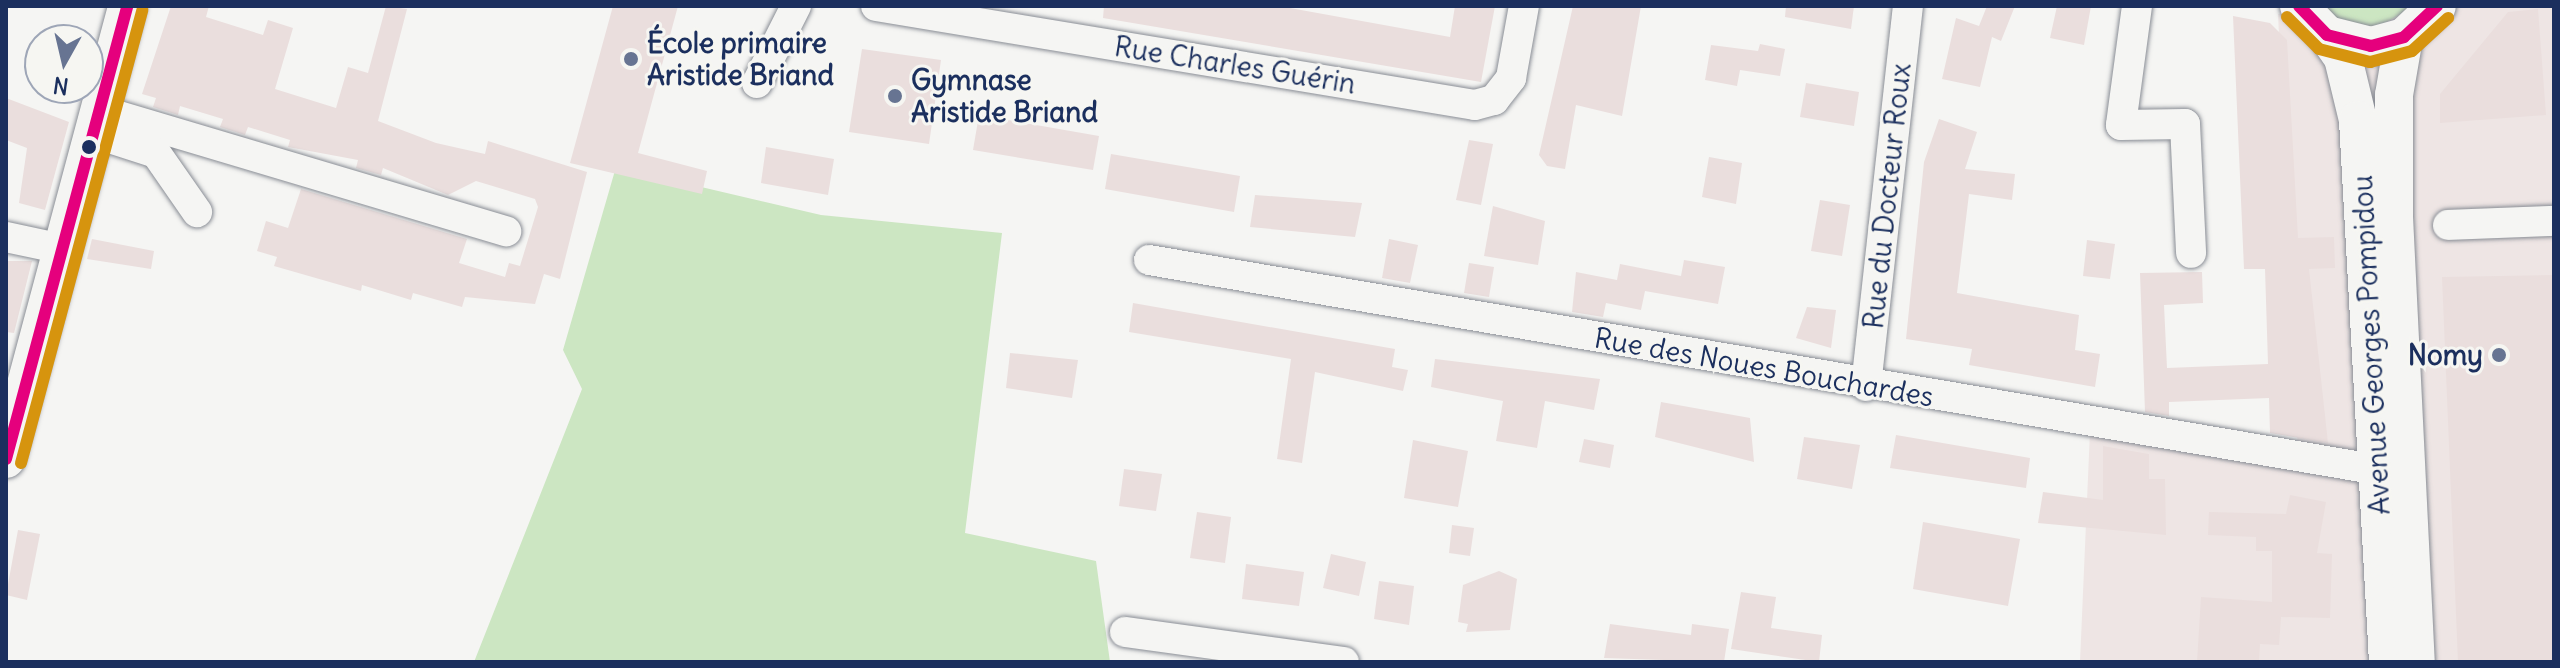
<!DOCTYPE html>
<meta charset="utf-8">
<style>
body{margin:0}
#map{position:relative;width:2560px;height:668px;overflow:hidden;background:#f5f5f3;font-family:Delius,sans-serif}
div>[style]{position:absolute}
.built>*{inset:0;background:#eee5e4}
.green>*{inset:0;background:#cce6c2}
.building>*{inset:0;background:#eadedd}
.roads{filter:drop-shadow(0 0 2px #898d95) drop-shadow(0 0 2px #898d95)}
.minor>*{height:30px;margin:-15px;padding:0 15px;transform-origin:15px;border-radius:15px;background:#f5f5f3}
.major>*{height:38px;margin:-19px;padding:0 19px;transform-origin:19px;border-radius:19px;background:#f5f5f3}
.bus-1>*{height:12px;margin:-6px;padding:0 6px;transform-origin:6px;border-radius:6px;background:#e5007d}
.bus-2>*{height:12px;margin:-6px;padding:0 6px;transform-origin:6px;border-radius:6px;background:#d6940e}
.dots>*{width:22px;height:22px;translate:-50% -50%;box-sizing:border-box;border:4px solid #f6f6f2;border-radius:50%}
span{translate:-50% -50%;white-space:nowrap;text-align:center;line-height:1.15;-webkit-text-stroke:6px #f6f6f2;paint-order:stroke}
.poi-label{font-size:28px;color:#1b2f5e;font-weight:700}
.left{translate:0 -50%;text-align:left}
.right{translate:-100% -50%;text-align:right}
.street-label{font-size:28px;color:#1b2f5e}
.frame{position:absolute;inset:0;border:8px solid #1b2f5e;pointer-events:none}
.north{position:absolute;left:24px;top:24px;width:80px;height:80px;box-sizing:border-box;background:#f6f6f2;border:2px solid #9ea6b7;border-radius:50%;rotate:188deg;font-size:22px;font-weight:700;line-height:32px;text-align:center;color:#1b2f5e}
.north::after{content:'';display:block;margin:auto;width:28px;height:36px;background:#677492;clip-path:polygon(50% 0,100% 100%,50% 72%,0 100%)}
</style>
<div id="map">
<div class="built">
<div style="clip-path:polygon(2438px 6px,2554px 6px,2554px 662px,2080px 662px,2090px 431px,2298px 453px,2278px 14px)"></div>
</div>
<div class="green">
<div style="clip-path:polygon(2318px 6px,2415px 6px,2376px 28px,2343px 25px)"></div>
<div style="clip-path:polygon(616px 167px,821px 215px,1002px 233px,965px 533px,1096px 561px,1110px 662px,474px 662px,582px 389px,563px 350px)"></div>
</div>
<div class="building">
<div style="clip-path:polygon(171px 6px,209px 6px,206px 17px,263px 35px,268px 20px,293px 28px,275px 89px,336px 108px,348px 67px,368px 73px,386px 6px,407px 9px,378px 121px,436px 143px,485px 154px,488px 141px,587px 172px,560px 279px,544px 274px,535px 304px,465px 297px,462px 307px,413px 293px,411px 300px,362px 285px,361px 291px,274px 266px,277px 257px,257px 251px,266px 221px,288px 228px,301px 189px,467px 239px,459px 263px,505px 277px,509px 263px,520px 266px,538px 207px,535px 199px,476px 181px,448px 195px,383px 168px,381px 175px,356px 168px,358px 160px,288px 147px,290px 140px,248px 127px,245px 135px,220px 127px,223px 119px,180px 106px,178px 115px,153px 107px,156px 98px,142px 94px)"></div>
<div style="clip-path:polygon(613px 6px,678px 6px,638px 153px,707px 171px,702px 194px,570px 163px)"></div>
<div style="clip-path:polygon(1104px 6px,1290px 8px,1450px 37px,1455px 6px,1495px 6px,1481px 82px,1103px 18px)"></div>
<div style="clip-path:polygon(1573px 6px,1641px 6px,1622px 116px,1576px 105px,1565px 169px,1547px 166px,1539px 155px)"></div>
<div style="clip-path:polygon(1786px 6px,1854px 6px,1851px 29px,1785px 17px)"></div>
<div style="clip-path:polygon(1987px 6px,2015px 6px,2001px 41px,1992px 37px,1980px 87px,1942px 79px,1956px 18px,1979px 26px)"></div>
<div style="clip-path:polygon(2057px 6px,2091px 6px,2084px 45px,2050px 38px)"></div>
<div style="clip-path:polygon(2538px 9px,2546px 115px,2440px 123px,2440px 94px,2508px 12px)"></div>
<div style="clip-path:polygon(2233px 16px,2270px 23px,2287px 40px,2298px 238px,2334px 237px,2335px 268px,2309px 269px,2328px 443px,2270px 433px,2269px 398px,2169px 402px,2169px 416px,2145px 412px,2140px 273px,2202px 272px,2203px 303px,2164px 305px,2167px 368px,2268px 364px,2265px 269px,2244px 269px)"></div>
<div style="clip-path:polygon(1760px 44px,1785px 49px,1780px 76px,1740px 70px,1737px 86px,1705px 80px,1711px 45px,1758px 51px)"></div>
<div style="clip-path:polygon(862px 49px,941px 60px,929px 144px,849px 132px)"></div>
<div style="clip-path:polygon(1806px 83px,1859px 92px,1854px 126px,1800px 117px)"></div>
<div style="clip-path:polygon(6px 98px,69px 122px,45px 210px,19px 203px,27px 148px,6px 140px)"></div>
<div style="clip-path:polygon(979px 115px,1099px 136px,1093px 170px,973px 150px)"></div>
<div style="clip-path:polygon(1939px 119px,1977px 132px,1965px 169px,2015px 174px,2012px 200px,1969px 194px,1957px 293px,2079px 315px,2075px 350px,2100px 354px,2095px 387px,1969px 365px,1972px 349px,1906px 339px,1924px 162px)"></div>
<div style="clip-path:polygon(1469px 140px,1493px 144px,1481px 205px,1456px 200px)"></div>
<div style="clip-path:polygon(766px 147px,834px 159px,828px 195px,761px 183px)"></div>
<div style="clip-path:polygon(1111px 154px,1240px 176px,1234px 212px,1105px 189px)"></div>
<div style="clip-path:polygon(1709px 157px,1742px 163px,1736px 204px,1702px 197px)"></div>
<div style="clip-path:polygon(1255px 195px,1362px 203px,1355px 237px,1250px 227px)"></div>
<div style="clip-path:polygon(1820px 200px,1850px 205px,1842px 256px,1811px 251px)"></div>
<div style="clip-path:polygon(1493px 206px,1545px 221px,1538px 265px,1484px 256px)"></div>
<div style="clip-path:polygon(92px 239px,154px 251px,151px 269px,87px 259px)"></div>
<div style="clip-path:polygon(1389px 239px,1418px 245px,1410px 283px,1382px 278px)"></div>
<div style="clip-path:polygon(2087px 240px,2115px 244px,2110px 279px,2083px 276px)"></div>
<div style="clip-path:polygon(1684px 260px,1725px 267px,1718px 304px,1645px 291px,1641px 310px,1606px 303px,1603px 317px,1572px 312px,1576px 272px,1617px 280px,1620px 264px,1681px 276px)"></div>
<div style="clip-path:polygon(6px 261px,32px 261px,14px 333px,6px 332px)"></div>
<div style="clip-path:polygon(1469px 263px,1494px 267px,1489px 297px,1464px 293px)"></div>
<div style="clip-path:polygon(2553px 275px,2554px 662px,2458px 662px,2442px 277px)"></div>
<div style="clip-path:polygon(1133px 303px,1395px 349px,1392px 367px,1408px 370px,1403px 391px,1315px 372px,1302px 463px,1277px 459px,1291px 359px,1129px 332px)"></div>
<div style="clip-path:polygon(1807px 307px,1836px 310px,1831px 348px,1796px 338px)"></div>
<div style="clip-path:polygon(1010px 353px,1078px 360px,1072px 398px,1006px 388px)"></div>
<div style="clip-path:polygon(1435px 359px,1600px 379px,1594px 410px,1545px 401px,1537px 448px,1496px 441px,1503px 401px,1431px 387px)"></div>
<div style="clip-path:polygon(1661px 402px,1750px 418px,1754px 462px,1655px 437px)"></div>
<div style="clip-path:polygon(1896px 435px,2030px 458px,2026px 488px,1890px 468px)"></div>
<div style="clip-path:polygon(1804px 437px,1860px 445px,1852px 489px,1797px 479px)"></div>
<div style="clip-path:polygon(1584px 439px,1614px 445px,1610px 468px,1579px 462px)"></div>
<div style="clip-path:polygon(1413px 440px,1468px 451px,1458px 507px,1404px 498px)"></div>
<div style="clip-path:polygon(2103px 446px,2149px 454px,2149px 479px,2165px 479px,2166px 535px,2038px 523px,2043px 492px,2103px 500px)"></div>
<div style="clip-path:polygon(1124px 469px,1162px 474px,1156px 511px,1119px 506px)"></div>
<div style="clip-path:polygon(2290px 495px,2326px 502px,2317px 553px,2332px 554px,2330px 618px,2281px 617px,2279px 645px,2260px 644px,2259px 662px,2197px 662px,2201px 597px,2272px 602px,2272px 551px,2256px 551px,2256px 537px,2208px 535px,2209px 512px,2286px 514px)"></div>
<div style="clip-path:polygon(1197px 512px,1231px 517px,1225px 563px,1190px 558px)"></div>
<div style="clip-path:polygon(1923px 522px,2020px 539px,2008px 606px,1913px 589px)"></div>
<div style="clip-path:polygon(1452px 525px,1474px 528px,1470px 556px,1449px 553px)"></div>
<div style="clip-path:polygon(18px 530px,40px 534px,27px 600px,6px 595px)"></div>
<div style="clip-path:polygon(1331px 554px,1366px 562px,1359px 596px,1323px 588px)"></div>
<div style="clip-path:polygon(1246px 564px,1304px 572px,1299px 606px,1242px 599px)"></div>
<div style="clip-path:polygon(1499px 571px,1517px 579px,1510px 630px,1466px 632px,1468px 624px,1458px 622px,1463px 585px)"></div>
<div style="clip-path:polygon(1379px 581px,1414px 586px,1409px 625px,1374px 619px)"></div>
<div style="clip-path:polygon(1741px 592px,1776px 597px,1771px 628px,1822px 635px,1819px 662px,1731px 649px)"></div>
<div style="clip-path:polygon(1610px 624px,1691px 635px,1692px 624px,1729px 629px,1724px 662px,1604px 658px)"></div>
</div>
<div class="roads">
<div class="minor">
<div style="left:876px;top:6px;width:607px;rotate:9.38deg"></div>
<div style="left:1475px;top:105px;width:20px;rotate:-15deg"></div>
<div style="left:1494px;top:100px;width:28px;rotate:-52deg"></div>
<div style="left:1511px;top:78px;width:73px;rotate:-79.8deg"></div>
<div style="left:2137px;top:6px;width:120px;rotate:97.7deg"></div>
<div style="left:2121px;top:125px;width:64px;rotate:-0.9deg"></div>
<div style="left:2185px;top:124px;width:129px;rotate:87.3deg"></div>
<div style="left:757px;top:83px;width:86px;rotate:-63.1deg"></div>
<div style="left:99px;top:110px;width:425px;rotate:16.6deg"></div>
<div style="left:94px;top:133px;width:65px;rotate:17.9deg"></div>
<div style="left:156px;top:153px;width:72px;rotate:55.2deg"></div>
<div style="left:2448px;top:225px;width:106px;rotate:-2.2deg"></div>
<div style="left:6px;top:237px;width:57px;rotate:12.1deg"></div>
<div style="left:1149px;top:260px;width:1248px;rotate:9.69deg"></div>
<div style="left:1866px;top:386px;width:382px;rotate:-83.7deg"></div>
<div style="left:1125px;top:632px;width:221px;rotate:7.8deg"></div>
</div>
<div class="major">
<div style="left:2299px;top:6px;width:40px;rotate:46deg"></div>
<div style="left:2327px;top:35px;width:45px;rotate:14deg"></div>
<div style="left:2371px;top:46px;width:34px;rotate:-15deg"></div>
<div style="left:2404px;top:37px;width:45px;rotate:-43.2deg"></div>
<div style="left:2327px;top:35px;width:28px;rotate:55deg"></div>
<div style="left:2343px;top:58px;width:64px;rotate:76.4deg"></div>
<div style="left:2358px;top:120px;width:543px;rotate:86.83deg"></div>
<div style="left:2404px;top:37px;width:59px;rotate:99.8deg"></div>
<div style="left:2394px;top:95px;width:122px;rotate:90deg"></div>
<div style="left:2394px;top:217px;width:446px;rotate:87.2deg"></div>
<div style="left:6px;top:459px;width:469px;rotate:-75deg"></div>
</div>
</div>
<div class="bus-1">
<div style="left:2299px;top:6px;width:40px;rotate:46deg"></div>
<div style="left:2327px;top:35px;width:45px;rotate:14deg"></div>
<div style="left:2371px;top:46px;width:34px;rotate:-15deg"></div>
<div style="left:2404px;top:37px;width:45px;rotate:-43.2deg"></div>
<div style="left:6px;top:459px;width:469px;rotate:-75deg"></div>
</div>
<div class="bus-2">
<div style="left:2287px;top:17px;width:45px;rotate:45deg"></div>
<div style="left:2319px;top:49px;width:53px;rotate:14.3deg"></div>
<div style="left:2370px;top:62px;width:43px;rotate:-14.7deg"></div>
<div style="left:2412px;top:51px;width:49px;rotate:-42.5deg"></div>
<div style="left:21px;top:463px;width:469px;rotate:-75deg"></div>
</div>
<div class="dots">
<div style="left:631px;top:59px;background:#677492"></div>
<div style="left:895px;top:96px;background:#677492"></div>
<div style="left:89px;top:147px;background:#1b2f5e"></div>
<div style="left:2499px;top:355px;background:#677492"></div>
</div>
<div class="poi-label">
<span class="left" style="left:647px;top:59px">École primaire<br>Aristide Briand</span>
<span class="left" style="left:911px;top:96px">Gymnase<br>Aristide Briand</span>
<span class="right" style="left:2483px;top:355px">Nomy</span>
</div>
<div class="street-label">
<span style="left:1235px;top:65px;rotate:9deg">Rue Charles Guérin</span>
<span style="left:1887px;top:196px;rotate:-84deg">Rue du Docteur Roux</span>
<span style="left:2371px;top:345px;rotate:-93deg">Avenue Georges Pompidou</span>
<span style="left:1764px;top:367px;rotate:10deg">Rue des Noues Bouchardes</span>
</div>
<div class="frame"></div>
<div class="north">N</div>
</div>
